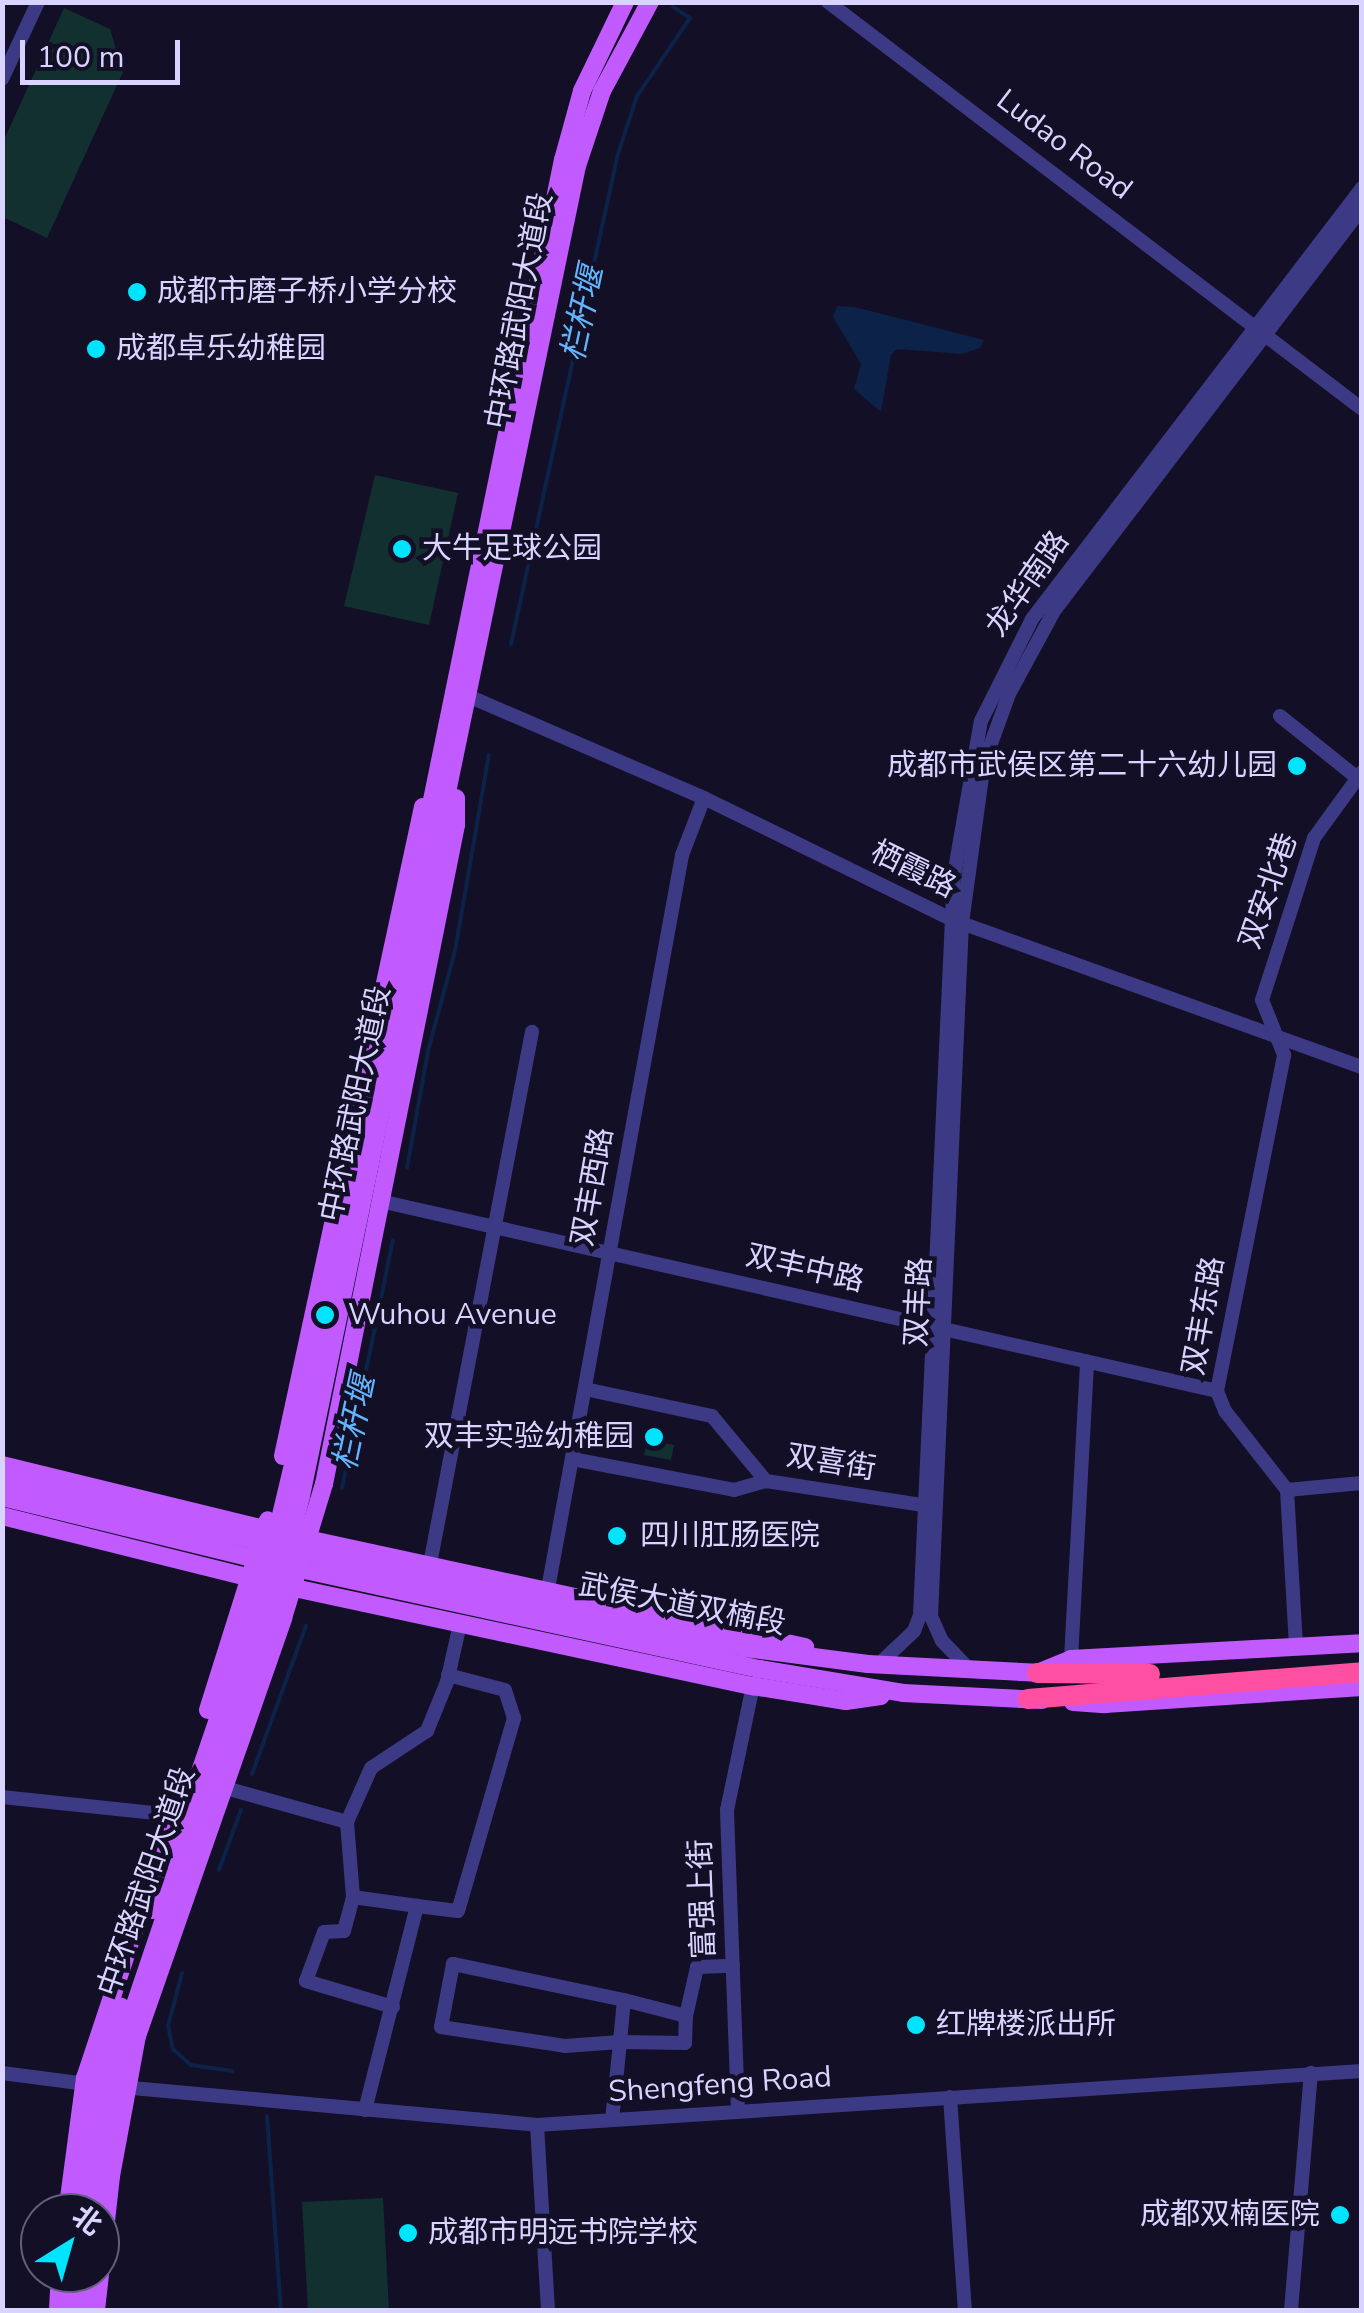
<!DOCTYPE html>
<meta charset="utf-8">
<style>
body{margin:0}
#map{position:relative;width:1364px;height:2313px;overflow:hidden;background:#130f26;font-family:"Nunito Sans","Noto Sans SC",sans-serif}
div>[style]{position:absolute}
.green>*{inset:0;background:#12302f}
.water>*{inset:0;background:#0c2248}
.stream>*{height:4px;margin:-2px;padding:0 2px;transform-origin:2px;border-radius:2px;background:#0c2248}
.minor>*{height:14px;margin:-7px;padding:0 7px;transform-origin:7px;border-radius:7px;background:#3d3a85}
.major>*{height:18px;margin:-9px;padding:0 9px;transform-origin:9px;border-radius:9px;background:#c25bff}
.highway>*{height:20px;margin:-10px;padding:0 10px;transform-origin:10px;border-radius:10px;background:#ff4fa3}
.dots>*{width:28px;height:28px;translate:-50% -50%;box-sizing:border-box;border:5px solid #130f26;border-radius:50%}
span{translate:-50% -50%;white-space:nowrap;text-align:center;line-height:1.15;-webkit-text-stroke:9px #130f26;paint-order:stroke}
.street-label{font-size:30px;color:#d9d4ff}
.poi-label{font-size:30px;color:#d9d4ff}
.left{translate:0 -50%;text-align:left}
.right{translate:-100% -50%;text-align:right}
.water-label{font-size:32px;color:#62b6ff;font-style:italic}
.frame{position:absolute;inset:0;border:5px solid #d9d4ff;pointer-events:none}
.north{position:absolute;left:20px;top:2193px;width:100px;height:100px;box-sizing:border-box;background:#130f26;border:2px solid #625e7d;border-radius:50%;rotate:37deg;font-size:28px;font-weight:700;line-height:40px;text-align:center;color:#d9d4ff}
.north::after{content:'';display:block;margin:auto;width:35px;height:45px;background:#00e5ff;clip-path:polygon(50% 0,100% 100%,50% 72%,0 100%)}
.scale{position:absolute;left:20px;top:40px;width:160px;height:45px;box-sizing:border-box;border:5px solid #d9d4ff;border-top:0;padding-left:12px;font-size:30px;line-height:35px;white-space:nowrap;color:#d9d4ff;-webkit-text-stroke:8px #130f26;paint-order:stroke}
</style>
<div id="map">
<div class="green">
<div style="clip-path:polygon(64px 8px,110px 29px,123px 72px,47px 238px,3px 217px,3px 142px)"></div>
<div style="clip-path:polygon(375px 475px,458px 493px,429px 625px,344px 606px)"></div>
<div style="clip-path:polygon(647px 1440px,674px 1445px,671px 1460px,644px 1455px)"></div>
<div style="clip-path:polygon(383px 2198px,389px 2310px,308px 2310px,302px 2202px)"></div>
</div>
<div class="water">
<div style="clip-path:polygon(837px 306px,855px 307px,984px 340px,980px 348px,962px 354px,897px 349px,891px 355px,881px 412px,854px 389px,861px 364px,833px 317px)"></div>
</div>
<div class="stream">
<div style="left:511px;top:644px;width:498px;rotate:-77.7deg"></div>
<div style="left:617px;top:157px;width:64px;rotate:-71.8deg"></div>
<div style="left:637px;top:96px;width:94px;rotate:-55.8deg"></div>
<div style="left:690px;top:18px;width:20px;rotate:-147deg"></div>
<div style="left:407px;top:1168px;width:119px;rotate:-79.8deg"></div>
<div style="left:428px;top:1051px;width:104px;rotate:-74.9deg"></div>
<div style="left:455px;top:951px;width:199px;rotate:-80.2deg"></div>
<div style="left:342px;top:1488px;width:253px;rotate:-78.4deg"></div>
<div style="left:252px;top:1774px;width:158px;rotate:-70deg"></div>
<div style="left:219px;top:1870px;width:64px;rotate:-69.9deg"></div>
<div style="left:182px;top:1973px;width:55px;rotate:104.8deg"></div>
<div style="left:168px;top:2026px;width:24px;rotate:78deg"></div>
<div style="left:173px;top:2049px;width:24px;rotate:42deg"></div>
<div style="left:191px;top:2065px;width:42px;rotate:8.1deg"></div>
<div style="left:267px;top:2116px;width:195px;rotate:85.9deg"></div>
</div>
<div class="minor">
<div style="left:828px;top:2px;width:671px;rotate:37.31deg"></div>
<div style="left:2px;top:79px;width:85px;rotate:-64.9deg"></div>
<div style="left:459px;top:692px;width:267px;rotate:23.4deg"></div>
<div style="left:704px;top:798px;width:277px;rotate:26.1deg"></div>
<div style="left:953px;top:920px;width:435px;rotate:19.8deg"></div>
<div style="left:1280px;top:716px;width:104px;rotate:38.7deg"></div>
<div style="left:380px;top:1201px;width:858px;rotate:12.79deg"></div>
<div style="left:585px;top:1389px;width:130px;rotate:12deg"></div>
<div style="left:712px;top:1416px;width:85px;rotate:50.3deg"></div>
<div style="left:766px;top:1481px;width:159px;rotate:8.7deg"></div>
<div style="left:572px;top:1459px;width:165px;rotate:10.8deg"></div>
<div style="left:734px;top:1490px;width:33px;rotate:-16deg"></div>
<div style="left:1287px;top:1490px;width:75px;rotate:-5.3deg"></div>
<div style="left:430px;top:1564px;width:542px;rotate:-79.15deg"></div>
<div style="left:548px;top:1589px;width:746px;rotate:-79.65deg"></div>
<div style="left:682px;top:855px;width:61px;rotate:-68.9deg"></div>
<div style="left:1296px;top:1646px;width:156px;rotate:-93.3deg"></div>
<div style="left:1287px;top:1490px;width:100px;rotate:-128.1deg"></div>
<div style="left:1225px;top:1411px;width:22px;rotate:-112deg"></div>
<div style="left:1217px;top:1391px;width:343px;rotate:-78.7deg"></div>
<div style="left:1284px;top:1055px;width:59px;rotate:-111.8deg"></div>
<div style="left:1262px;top:1000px;width:170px;rotate:-72.2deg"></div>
<div style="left:1314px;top:838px;width:82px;rotate:-54deg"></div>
<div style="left:1071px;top:1659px;width:298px;rotate:-86.9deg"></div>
<div style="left:879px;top:1664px;width:48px;rotate:-43.3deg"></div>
<div style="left:914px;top:1631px;width:17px;rotate:-69deg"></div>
<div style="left:920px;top:1615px;width:741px;rotate:-87.37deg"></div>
<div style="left:954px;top:875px;width:156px;rotate:-80.1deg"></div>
<div style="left:981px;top:721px;width:114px;rotate:-63.4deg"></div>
<div style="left:1032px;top:619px;width:543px;rotate:-52.56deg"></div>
<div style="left:970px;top:1670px;width:40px;rotate:-134deg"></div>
<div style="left:942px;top:1641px;width:27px;rotate:-114deg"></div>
<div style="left:931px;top:1616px;width:694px;rotate:-87.44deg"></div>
<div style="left:962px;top:923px;width:162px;rotate:-82.2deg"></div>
<div style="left:984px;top:763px;width:73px;rotate:-70.1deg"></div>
<div style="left:1009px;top:694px;width:94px;rotate:-61.5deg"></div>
<div style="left:1054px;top:611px;width:507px;rotate:-52.61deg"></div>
<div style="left:222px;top:1787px;width:130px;rotate:15.6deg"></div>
<div style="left:2px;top:1797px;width:171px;rotate:6deg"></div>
<div style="left:353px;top:1897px;width:65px;rotate:8deg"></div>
<div style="left:393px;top:2007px;width:91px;rotate:-163.4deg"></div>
<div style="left:306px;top:1981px;width:52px;rotate:-69.8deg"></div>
<div style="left:324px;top:1932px;width:20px;rotate:-3deg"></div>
<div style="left:344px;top:1931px;width:35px;rotate:-75deg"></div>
<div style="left:353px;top:1897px;width:75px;rotate:-94.6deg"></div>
<div style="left:347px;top:1822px;width:59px;rotate:-66deg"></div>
<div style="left:371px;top:1768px;width:67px;rotate:-33.5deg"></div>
<div style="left:427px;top:1731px;width:53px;rotate:-67.8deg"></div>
<div style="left:447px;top:1682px;width:59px;rotate:-77.4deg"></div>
<div style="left:686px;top:2016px;width:50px;rotate:-77.3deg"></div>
<div style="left:697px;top:1967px;width:36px;rotate:-2deg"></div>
<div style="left:2px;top:2073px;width:93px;rotate:7.4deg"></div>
<div style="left:121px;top:2087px;width:418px;rotate:5.2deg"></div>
<div style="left:537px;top:2125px;width:827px;rotate:-3.74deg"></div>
<div style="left:950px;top:2097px;width:214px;rotate:86deg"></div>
<div style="left:365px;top:2110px;width:211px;rotate:-75.7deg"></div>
<div style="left:417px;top:1906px;width:41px;rotate:7deg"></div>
<div style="left:458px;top:1911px;width:201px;rotate:-73.8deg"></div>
<div style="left:514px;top:1718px;width:29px;rotate:-108deg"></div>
<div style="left:505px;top:1690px;width:59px;rotate:-165.3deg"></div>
<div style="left:738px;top:2111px;width:301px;rotate:-92.1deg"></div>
<div style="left:727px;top:1810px;width:127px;rotate:-78.2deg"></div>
<div style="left:612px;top:2120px;width:78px;rotate:-84.1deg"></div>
<div style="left:620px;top:2042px;width:42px;rotate:-84.6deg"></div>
<div style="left:624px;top:2000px;width:175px;rotate:-168.1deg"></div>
<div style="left:453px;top:1964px;width:64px;rotate:100.8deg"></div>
<div style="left:441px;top:2027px;width:125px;rotate:8.7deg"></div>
<div style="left:565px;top:2046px;width:55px;rotate:-4.2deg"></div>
<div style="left:620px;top:2042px;width:65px;rotate:0.9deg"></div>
<div style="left:685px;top:2043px;width:27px;rotate:-88deg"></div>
<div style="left:686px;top:2016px;width:64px;rotate:-165.5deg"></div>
<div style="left:537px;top:2125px;width:185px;rotate:86.6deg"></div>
<div style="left:1291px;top:2310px;width:238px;rotate:-85.2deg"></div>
</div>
<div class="major">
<div style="left:283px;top:1456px;width:664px;rotate:-77.83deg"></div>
<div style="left:2px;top:1465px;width:279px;rotate:13.7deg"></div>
<div style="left:2px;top:1482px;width:466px;rotate:13deg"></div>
<div style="left:456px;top:1587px;width:295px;rotate:11.9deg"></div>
<div style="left:745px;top:1648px;width:124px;rotate:7.4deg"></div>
<div style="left:868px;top:1664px;width:169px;rotate:3deg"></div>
<div style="left:1037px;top:1673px;width:37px;rotate:-22deg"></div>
<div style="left:1071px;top:1659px;width:291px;rotate:-3.1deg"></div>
<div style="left:2px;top:1497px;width:271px;rotate:13.7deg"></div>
<div style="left:2px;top:1516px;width:265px;rotate:14deg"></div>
<div style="left:298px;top:1537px;width:519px;rotate:12.24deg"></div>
<div style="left:291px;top:1567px;width:480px;rotate:12.3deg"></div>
<div style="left:760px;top:1669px;width:145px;rotate:9.5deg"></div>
<div style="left:903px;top:1693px;width:139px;rotate:2.9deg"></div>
<div style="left:285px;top:1586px;width:479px;rotate:12.1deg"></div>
<div style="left:753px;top:1686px;width:94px;rotate:9.2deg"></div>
<div style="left:846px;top:1701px;width:35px;rotate:-8deg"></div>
<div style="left:1073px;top:1702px;width:32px;rotate:4deg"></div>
<div style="left:1105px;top:1704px;width:258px;rotate:-3.8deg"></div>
<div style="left:208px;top:1710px;width:199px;rotate:-72.5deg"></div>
<div style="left:153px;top:1910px;width:351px;rotate:-71.2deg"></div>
<div style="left:266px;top:1578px;width:212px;rotate:-76.6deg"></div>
<div style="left:315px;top:1372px;width:1237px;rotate:-78.44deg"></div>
<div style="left:563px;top:160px;width:72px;rotate:-74.6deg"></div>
<div style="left:582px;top:91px;width:99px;rotate:-64.2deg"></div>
<div style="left:67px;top:2213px;width:136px;rotate:-82.4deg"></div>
<div style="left:85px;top:2078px;width:288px;rotate:-71.6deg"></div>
<div style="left:80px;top:2213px;width:165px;rotate:-80.9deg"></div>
<div style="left:106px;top:2050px;width:46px;rotate:-71.2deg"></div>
<div style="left:93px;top:2213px;width:169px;rotate:-80.5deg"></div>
<div style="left:121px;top:2046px;width:492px;rotate:-71.3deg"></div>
<div style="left:279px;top:1580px;width:87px;rotate:-75.3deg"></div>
<div style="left:301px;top:1496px;width:1358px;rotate:-78.28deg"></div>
<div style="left:577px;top:166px;width:79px;rotate:-71.6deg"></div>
<div style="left:602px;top:91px;width:101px;rotate:-61.7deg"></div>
<div style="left:58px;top:2310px;width:37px;rotate:-87deg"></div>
<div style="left:69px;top:2310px;width:37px;rotate:-84deg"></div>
<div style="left:84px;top:2310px;width:37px;rotate:-85deg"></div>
<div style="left:96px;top:2310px;width:135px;rotate:-83.6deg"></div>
<div style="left:111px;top:2176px;width:142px;rotate:-79.5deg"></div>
<div style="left:137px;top:2036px;width:443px;rotate:-70.7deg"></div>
<div style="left:283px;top:1618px;width:140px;rotate:-73deg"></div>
<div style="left:324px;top:1484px;width:672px;rotate:-78.67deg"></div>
<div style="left:456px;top:825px;width:27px;rotate:-90deg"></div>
</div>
<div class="highway">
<div style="left:1037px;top:1673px;width:113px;rotate:0.5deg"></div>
<div style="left:1028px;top:1699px;width:335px;rotate:-4.6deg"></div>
</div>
<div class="dots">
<div style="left:137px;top:292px;background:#00e5ff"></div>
<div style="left:96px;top:349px;background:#00e5ff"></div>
<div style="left:402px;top:549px;background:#00e5ff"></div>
<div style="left:1297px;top:766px;background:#00e5ff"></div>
<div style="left:325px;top:1315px;background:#00e5ff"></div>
<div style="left:654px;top:1437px;background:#00e5ff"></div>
<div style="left:617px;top:1536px;background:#00e5ff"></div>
<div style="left:916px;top:2025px;background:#00e5ff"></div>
<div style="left:1340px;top:2215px;background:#00e5ff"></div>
<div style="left:408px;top:2233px;background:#00e5ff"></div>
</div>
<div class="street-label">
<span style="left:1064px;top:145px;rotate:37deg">Ludao Road</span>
<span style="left:520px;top:311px;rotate:-79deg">中环路武阳大道段</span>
<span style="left:1028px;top:584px;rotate:-55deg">龙华南路</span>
<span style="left:913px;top:870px;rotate:26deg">栖霞路</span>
<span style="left:1269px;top:891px;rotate:-71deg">双安北巷</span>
<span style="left:356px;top:1104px;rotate:-78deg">中环路武阳大道段</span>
<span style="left:593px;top:1187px;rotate:-80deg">双丰西路</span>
<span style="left:805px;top:1269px;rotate:13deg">双丰中路</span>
<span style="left:919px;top:1302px;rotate:-87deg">双丰路</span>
<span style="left:1204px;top:1316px;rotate:-80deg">双丰东路</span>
<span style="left:831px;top:1463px;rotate:9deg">双喜街</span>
<span style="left:682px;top:1605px;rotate:11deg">武侯大道双楠段</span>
<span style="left:147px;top:1882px;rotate:-71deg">中环路武阳大道段</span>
<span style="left:703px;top:1899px;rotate:-92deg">富强上街</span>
<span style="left:720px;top:2085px;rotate:-4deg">Shengfeng Road</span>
</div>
<div class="poi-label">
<span class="left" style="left:157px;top:292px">成都市磨子桥小学分校</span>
<span class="left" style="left:116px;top:349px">成都卓乐幼稚园</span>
<span class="left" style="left:422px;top:549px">大牛足球公园</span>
<span class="right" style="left:1277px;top:766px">成都市武侯区第二十六幼儿园</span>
<span class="left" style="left:348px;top:1315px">Wuhou Avenue</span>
<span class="right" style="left:634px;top:1437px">双丰实验幼稚园</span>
<span class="left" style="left:640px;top:1536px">四川肛肠医院</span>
<span class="left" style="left:936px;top:2025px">红牌楼派出所</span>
<span class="right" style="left:1320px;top:2215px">成都双楠医院</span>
<span class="left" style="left:428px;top:2233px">成都市明远书院学校</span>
</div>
<div class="water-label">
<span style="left:583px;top:314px;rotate:-78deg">栏杆堰</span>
<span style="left:355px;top:1423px;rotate:-78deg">栏杆堰</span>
</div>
<div class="frame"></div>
<div class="north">北</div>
<div class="scale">100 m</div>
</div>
